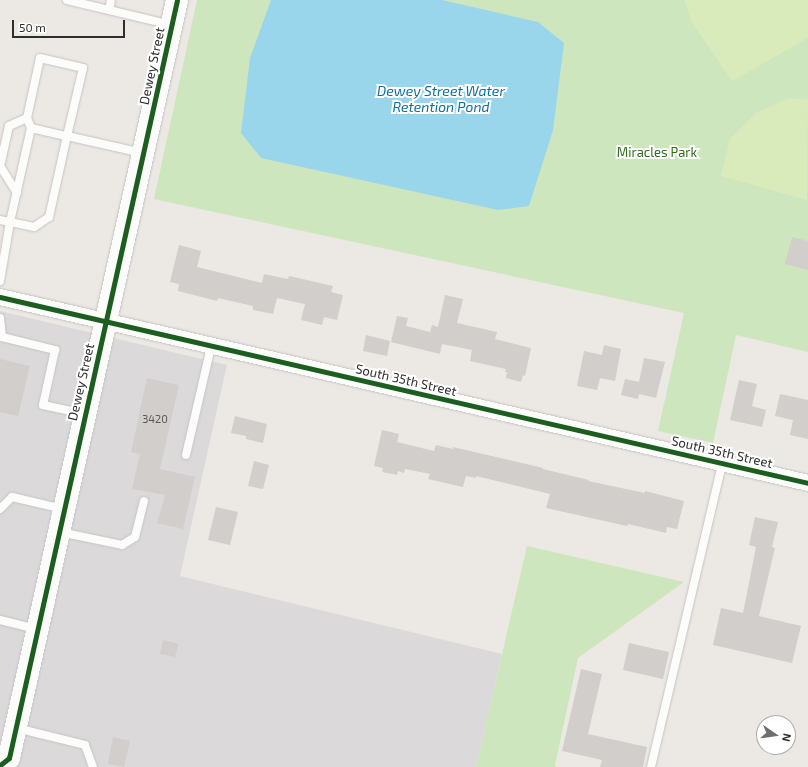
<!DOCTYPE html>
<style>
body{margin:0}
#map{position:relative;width:808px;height:767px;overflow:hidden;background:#ece8e4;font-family:"Exo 2",sans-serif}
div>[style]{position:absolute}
.industrial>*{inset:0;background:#dcd9db}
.green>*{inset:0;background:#cee6be}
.pitch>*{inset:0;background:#d9eabb}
.water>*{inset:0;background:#99d6ec}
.building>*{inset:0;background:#d1cecb}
.roads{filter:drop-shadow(0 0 1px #c5c4c5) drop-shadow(0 0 1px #c5c4c5)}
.lane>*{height:8px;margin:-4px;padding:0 4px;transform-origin:4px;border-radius:4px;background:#fcfcfb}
.street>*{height:16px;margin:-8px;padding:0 8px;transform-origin:8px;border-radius:8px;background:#fcfcfb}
.secondary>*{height:22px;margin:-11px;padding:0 11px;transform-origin:11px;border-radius:11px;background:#fcfcfb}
.cycleway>*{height:5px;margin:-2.5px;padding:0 2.5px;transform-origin:2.5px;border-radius:2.5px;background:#1b5e20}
span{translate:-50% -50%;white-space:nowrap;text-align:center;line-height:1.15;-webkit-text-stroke:4px #fff;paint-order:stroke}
.number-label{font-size:11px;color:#585857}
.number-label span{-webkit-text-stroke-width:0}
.street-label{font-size:13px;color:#2e2e2e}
.park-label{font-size:13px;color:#2c6e1b}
.water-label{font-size:14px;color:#0d6fa3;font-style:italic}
.north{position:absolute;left:756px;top:715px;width:40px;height:40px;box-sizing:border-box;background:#fff;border:1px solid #ababab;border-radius:50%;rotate:103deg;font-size:11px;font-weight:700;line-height:16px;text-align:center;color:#2e2e2e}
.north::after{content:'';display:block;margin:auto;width:14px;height:18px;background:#706f6e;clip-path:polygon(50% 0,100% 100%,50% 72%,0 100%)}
.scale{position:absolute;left:12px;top:20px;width:113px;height:18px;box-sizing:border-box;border:2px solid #2e2e2e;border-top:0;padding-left:5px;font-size:12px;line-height:14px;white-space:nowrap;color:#2e2e2e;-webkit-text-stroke:3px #fff;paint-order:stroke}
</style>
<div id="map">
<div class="industrial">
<div style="clip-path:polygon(0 311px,227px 365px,180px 576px,502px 654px,476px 767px,0 767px)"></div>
</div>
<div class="green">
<div style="clip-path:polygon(197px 0,808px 0,808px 352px,736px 335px,713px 443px,658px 431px,684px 313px,154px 199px)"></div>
<div style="clip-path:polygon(527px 546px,684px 582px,578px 658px,555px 765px,556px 767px,476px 767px)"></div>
</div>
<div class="pitch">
<div style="clip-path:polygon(684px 0,808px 0,808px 38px,732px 81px,692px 23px)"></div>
<div style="clip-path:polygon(789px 98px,808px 100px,807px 200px,721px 176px,730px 139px,757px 112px)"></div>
</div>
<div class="water">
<div style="clip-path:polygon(271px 0,442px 0,538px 22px,564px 43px,553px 130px,529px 206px,498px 210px,261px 158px,241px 133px,250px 58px)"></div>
</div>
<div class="building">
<div style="clip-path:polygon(792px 237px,808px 241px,808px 270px,785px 264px)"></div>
<div style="clip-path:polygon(179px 245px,201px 251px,197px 267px,262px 283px,264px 274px,288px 279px,289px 276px,333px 286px,331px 292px,343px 295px,337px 320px,324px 317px,322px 325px,301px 320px,305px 304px,277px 298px,273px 314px,253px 310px,253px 306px,218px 298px,217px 301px,178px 291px,179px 284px,170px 282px)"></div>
<div style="clip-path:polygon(445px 295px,463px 299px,457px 323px,497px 332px,495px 339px,531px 348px,525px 376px,523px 375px,521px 382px,506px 378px,507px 372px,505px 372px,506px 369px,470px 361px,472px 350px,442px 344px,440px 354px,391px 342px,397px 316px,408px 318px,406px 326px,430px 332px,432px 325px,438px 327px)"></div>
<div style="clip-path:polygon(366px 335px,390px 341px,387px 356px,363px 351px)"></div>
<div style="clip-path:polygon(604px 345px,621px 349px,615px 381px,600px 378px,597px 390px,577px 386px,584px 351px,602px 355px)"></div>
<div style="clip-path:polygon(644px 358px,665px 362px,656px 398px,639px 394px,638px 399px,621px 395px,625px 379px,639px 382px)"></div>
<div style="clip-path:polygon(0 359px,30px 366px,18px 416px,0 412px)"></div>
<div style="clip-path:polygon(147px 378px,179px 385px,160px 469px,195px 477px,183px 529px,157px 523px,165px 495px,132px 489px,140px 454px,131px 452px)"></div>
<div style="clip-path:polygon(739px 380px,757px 384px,752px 406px,766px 410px,762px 427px,730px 420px)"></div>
<div style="clip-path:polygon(780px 394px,808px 400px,808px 439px,790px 435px,793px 420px,775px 416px)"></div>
<div style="clip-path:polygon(235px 416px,267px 424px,263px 443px,246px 439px,246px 436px,231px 433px)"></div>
<div style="clip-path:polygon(382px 430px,399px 434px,397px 442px,434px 451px,436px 445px,453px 449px,453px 447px,543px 468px,543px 469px,589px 480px,588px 481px,645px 493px,645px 491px,684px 501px,677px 529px,667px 527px,666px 533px,628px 524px,627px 526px,546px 508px,550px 494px,476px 476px,476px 478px,466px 476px,463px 487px,428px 479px,430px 474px,405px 469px,404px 473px,398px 471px,397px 475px,382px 472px,383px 468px,374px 466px)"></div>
<div style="clip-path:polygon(254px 461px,269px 465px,263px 489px,248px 486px)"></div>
<div style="clip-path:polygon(216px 507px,238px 512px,230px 545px,208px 540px)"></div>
<div style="clip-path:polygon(755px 517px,778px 522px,772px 547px,775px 548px,759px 616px,801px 626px,792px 663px,713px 645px,721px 608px,743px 613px,756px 547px,749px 545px)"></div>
<div style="clip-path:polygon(163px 640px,178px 644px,175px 657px,160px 654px)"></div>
<div style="clip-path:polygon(629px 643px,669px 652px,663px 679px,623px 670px)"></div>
<div style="clip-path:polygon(581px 669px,602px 674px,588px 734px,647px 747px,643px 767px,600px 767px,602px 760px,562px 751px)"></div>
<div style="clip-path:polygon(113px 737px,130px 741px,124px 767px,108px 764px)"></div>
</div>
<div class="roads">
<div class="lane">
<div style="left:67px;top:0;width:107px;rotate:13.5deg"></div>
<div style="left:109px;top:10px;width:10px;rotate:-79deg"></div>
<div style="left:31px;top:128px;width:11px;rotate:-112deg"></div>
<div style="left:27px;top:118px;width:61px;rotate:-77.8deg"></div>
<div style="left:40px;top:58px;width:44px;rotate:13.1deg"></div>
<div style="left:83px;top:68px;width:70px;rotate:103.2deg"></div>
<div style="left:67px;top:136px;width:83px;rotate:102.5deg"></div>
<div style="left:49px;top:217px;width:18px;rotate:146deg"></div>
<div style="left:34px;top:227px;width:25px;rotate:-168deg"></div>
<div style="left:10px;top:222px;width:96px;rotate:-77.4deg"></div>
<div style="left:31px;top:128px;width:37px;rotate:13deg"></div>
<div style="left:67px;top:136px;width:50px;rotate:12.7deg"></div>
<div style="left:116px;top:147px;width:28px;rotate:13deg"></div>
<div style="left:17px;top:193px;width:32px;rotate:-122deg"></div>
<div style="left:0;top:166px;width:41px;rotate:-77.3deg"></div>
<div style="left:9px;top:126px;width:20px;rotate:-24deg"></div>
<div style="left:0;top:220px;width:10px;rotate:11deg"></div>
<div style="left:10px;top:222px;width:60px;rotate:99.6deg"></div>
<div style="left:0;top:318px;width:19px;rotate:84deg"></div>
<div style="left:2px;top:337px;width:55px;rotate:13.8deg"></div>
<div style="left:55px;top:350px;width:56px;rotate:102.3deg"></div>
<div style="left:43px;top:405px;width:43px;rotate:12.1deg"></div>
<div style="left:186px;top:455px;width:111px;rotate:-77deg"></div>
<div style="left:0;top:509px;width:17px;rotate:-45deg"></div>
<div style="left:12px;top:497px;width:52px;rotate:13.2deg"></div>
<div style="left:60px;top:532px;width:63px;rotate:11.8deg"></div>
<div style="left:122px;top:545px;width:15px;rotate:-32deg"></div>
<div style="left:135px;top:537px;width:37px;rotate:-76deg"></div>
<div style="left:0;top:620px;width:38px;rotate:14deg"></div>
<div style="left:16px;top:728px;width:71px;rotate:13.8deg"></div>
<div style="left:85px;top:745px;width:23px;rotate:70deg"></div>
<div style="left:651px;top:767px;width:311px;rotate:-76.8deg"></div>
</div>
<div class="street">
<div style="left:0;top:297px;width:829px;rotate:12.96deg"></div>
</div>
<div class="secondary">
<div style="left:0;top:765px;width:11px;rotate:-38deg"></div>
<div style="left:9px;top:758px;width:776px;rotate:-77.5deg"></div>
</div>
</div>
<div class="cycleway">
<div style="left:0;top:297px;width:829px;rotate:12.96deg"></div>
<div style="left:0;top:765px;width:11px;rotate:-38deg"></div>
<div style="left:9px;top:758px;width:776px;rotate:-77.5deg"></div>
</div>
<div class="number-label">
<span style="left:155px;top:419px">3420</span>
</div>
<div class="street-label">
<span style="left:152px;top:66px;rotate:-78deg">Dewey Street</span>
<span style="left:406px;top:380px;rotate:13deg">South 35th Street</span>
<span style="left:81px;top:382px;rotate:-77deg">Dewey Street</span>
<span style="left:722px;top:452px;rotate:13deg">South 35th Street</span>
</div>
<div class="park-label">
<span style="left:657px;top:152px">Miracles Park</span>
</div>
<div class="water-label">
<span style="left:441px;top:99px">Dewey Street Water<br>Retention Pond</span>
</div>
<div class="north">N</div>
<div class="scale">50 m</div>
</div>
